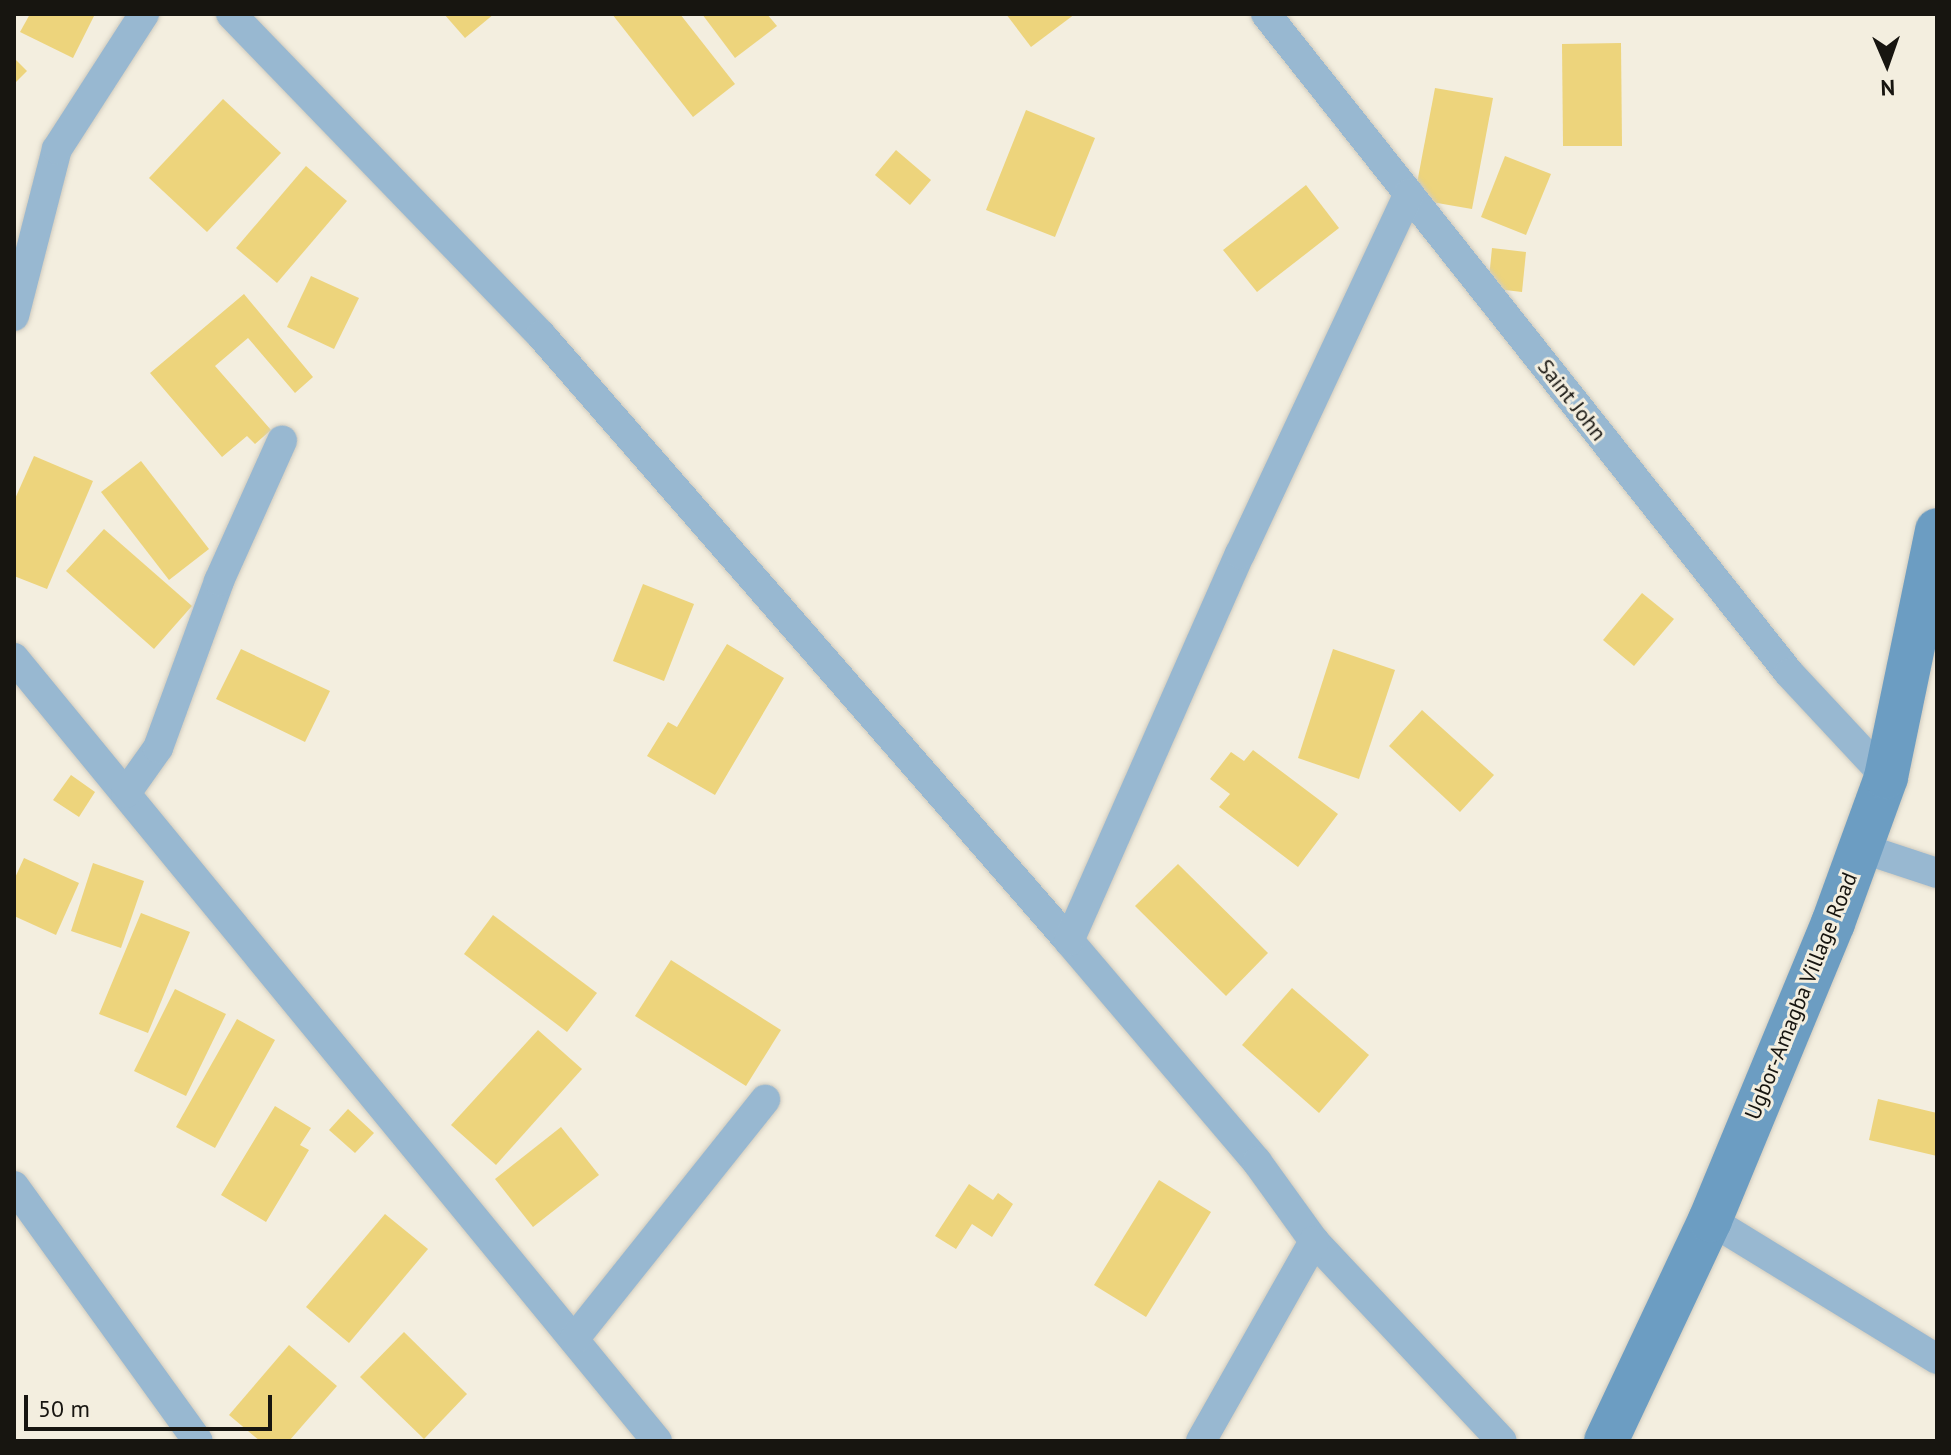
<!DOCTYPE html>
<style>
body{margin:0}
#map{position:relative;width:1951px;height:1455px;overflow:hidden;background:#f3eedf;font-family:"PT Sans",sans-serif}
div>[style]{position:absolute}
.building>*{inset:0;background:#edd47c}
.roads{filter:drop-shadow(0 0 2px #d0cbbe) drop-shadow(0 0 2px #d0cbbe)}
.street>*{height:30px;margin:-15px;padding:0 15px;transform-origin:15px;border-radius:15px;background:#98b8d1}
.secondary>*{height:44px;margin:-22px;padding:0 22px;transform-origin:22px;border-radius:22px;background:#6c9dc2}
span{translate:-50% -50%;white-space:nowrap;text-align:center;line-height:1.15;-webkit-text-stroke:6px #f3eedf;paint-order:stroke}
.street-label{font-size:22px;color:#171510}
.frame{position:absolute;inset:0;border:16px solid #171510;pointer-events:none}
.north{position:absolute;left:1847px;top:24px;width:80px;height:80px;-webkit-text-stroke:6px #f3eedf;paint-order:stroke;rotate:178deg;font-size:22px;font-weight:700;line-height:32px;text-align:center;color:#171510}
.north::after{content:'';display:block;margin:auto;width:28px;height:36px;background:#171510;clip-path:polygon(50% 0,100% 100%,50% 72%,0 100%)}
.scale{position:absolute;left:24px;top:1395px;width:248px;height:36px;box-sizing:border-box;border:4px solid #171510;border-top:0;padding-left:10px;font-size:24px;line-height:28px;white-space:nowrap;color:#171510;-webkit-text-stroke:6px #f3eedf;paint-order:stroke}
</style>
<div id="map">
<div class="building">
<div style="clip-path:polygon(30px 14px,95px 14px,73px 58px,20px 32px)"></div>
<div style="clip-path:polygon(444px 14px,494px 14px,465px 38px)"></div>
<div style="clip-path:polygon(612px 14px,680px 14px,735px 84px,693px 117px)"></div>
<div style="clip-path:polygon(702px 14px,767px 14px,777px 26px,735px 58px)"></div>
<div style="clip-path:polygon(1006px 14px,1075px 14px,1031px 47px)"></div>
<div style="clip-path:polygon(1621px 43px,1622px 146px,1563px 146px,1562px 44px)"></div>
<div style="clip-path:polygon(14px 58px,27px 71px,14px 84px)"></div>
<div style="clip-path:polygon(1435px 88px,1493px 98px,1472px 209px,1414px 199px)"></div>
<div style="clip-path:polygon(223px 99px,281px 153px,207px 232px,149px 178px)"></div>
<div style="clip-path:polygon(1026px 110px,1095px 138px,1055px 237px,986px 210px)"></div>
<div style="clip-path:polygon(896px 150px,931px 180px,910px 205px,875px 175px)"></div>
<div style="clip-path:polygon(1505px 156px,1551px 174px,1526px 235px,1481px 217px)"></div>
<div style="clip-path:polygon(306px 166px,347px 201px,277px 283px,236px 248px)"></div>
<div style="clip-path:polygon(1306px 185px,1339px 228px,1257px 292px,1223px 250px)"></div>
<div style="clip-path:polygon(1492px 248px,1526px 252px,1522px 292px,1488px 288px)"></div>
<div style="clip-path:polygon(311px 276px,359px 298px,334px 349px,287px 327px)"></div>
<div style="clip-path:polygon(244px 294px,313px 377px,295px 393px,248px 338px,215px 366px,271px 430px,255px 444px,247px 436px,222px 457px,150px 373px)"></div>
<div style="clip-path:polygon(34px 456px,93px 481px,47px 589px,14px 576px,14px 501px)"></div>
<div style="clip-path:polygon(141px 461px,209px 549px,169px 580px,101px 492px)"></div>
<div style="clip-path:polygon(104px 529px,192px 606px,154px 649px,66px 571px)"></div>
<div style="clip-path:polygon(643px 584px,694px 604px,664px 681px,613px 661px)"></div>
<div style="clip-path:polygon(1642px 593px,1674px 619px,1634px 666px,1603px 640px)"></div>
<div style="clip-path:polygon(727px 644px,784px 678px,715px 795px,647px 756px,668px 722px,677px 727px)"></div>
<div style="clip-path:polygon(241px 649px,330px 691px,305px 742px,216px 699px)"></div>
<div style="clip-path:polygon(1333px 649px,1395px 670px,1359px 779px,1298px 758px)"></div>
<div style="clip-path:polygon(1422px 710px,1494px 775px,1460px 812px,1389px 746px)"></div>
<div style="clip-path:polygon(1253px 750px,1338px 814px,1298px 867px,1219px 807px,1230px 794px,1210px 779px,1231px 752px,1244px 761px)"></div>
<div style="clip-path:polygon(71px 775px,95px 792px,79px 817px,53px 800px)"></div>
<div style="clip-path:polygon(24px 858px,79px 883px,56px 935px,14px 916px,14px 880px)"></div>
<div style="clip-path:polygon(93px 863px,144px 881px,121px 948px,71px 931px)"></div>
<div style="clip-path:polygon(1178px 864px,1268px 953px,1226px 996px,1135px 906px)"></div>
<div style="clip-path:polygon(141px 913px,190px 932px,148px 1033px,99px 1014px)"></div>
<div style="clip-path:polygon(493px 915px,597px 993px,567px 1032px,464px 954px)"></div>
<div style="clip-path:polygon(671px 960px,781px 1030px,746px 1086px,635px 1016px)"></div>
<div style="clip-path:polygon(1292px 988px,1369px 1055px,1319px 1113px,1242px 1045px)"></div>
<div style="clip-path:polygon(175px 989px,226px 1014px,186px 1096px,134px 1071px)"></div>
<div style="clip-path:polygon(237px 1019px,275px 1040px,215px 1148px,176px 1127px)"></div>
<div style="clip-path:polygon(538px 1030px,582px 1069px,496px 1165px,451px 1125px)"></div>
<div style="clip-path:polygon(1878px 1099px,1937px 1113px,1937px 1156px,1869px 1140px)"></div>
<div style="clip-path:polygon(275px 1106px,311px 1128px,300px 1145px,309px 1150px,266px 1222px,221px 1195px)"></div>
<div style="clip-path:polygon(348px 1109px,374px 1133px,355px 1153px,329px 1130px)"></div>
<div style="clip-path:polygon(561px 1127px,599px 1175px,533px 1227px,495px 1179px)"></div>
<div style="clip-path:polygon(1159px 1180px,1211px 1212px,1146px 1317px,1094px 1285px)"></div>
<div style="clip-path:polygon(969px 1184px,993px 1200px,998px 1193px,1013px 1204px,992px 1237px,972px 1224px,956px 1249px,935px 1236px)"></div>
<div style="clip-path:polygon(385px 1214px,428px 1249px,349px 1343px,306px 1307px)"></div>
<div style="clip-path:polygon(404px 1332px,467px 1394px,424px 1439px,360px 1377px)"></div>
<div style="clip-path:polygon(289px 1345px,337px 1386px,289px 1441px,260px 1441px,229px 1415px)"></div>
</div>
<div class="roads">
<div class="street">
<div style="left:231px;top:14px;width:446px;rotate:46deg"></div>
<div style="left:541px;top:335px;width:804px;rotate:48.93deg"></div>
<div style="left:1069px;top:941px;width:290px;rotate:49.6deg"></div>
<div style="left:1257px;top:1162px;width:97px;rotate:54.2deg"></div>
<div style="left:1314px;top:1241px;width:274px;rotate:46.8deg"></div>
<div style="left:1266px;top:14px;width:841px;rotate:51.56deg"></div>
<div style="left:1789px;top:673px;width:142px;rotate:47deg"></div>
<div style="left:14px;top:316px;width:172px;rotate:-75.6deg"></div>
<div style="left:57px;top:149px;width:161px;rotate:-57.2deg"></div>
<div style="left:14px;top:658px;width:1013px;rotate:50.61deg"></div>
<div style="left:126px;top:793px;width:55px;rotate:-54.6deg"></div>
<div style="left:158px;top:748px;width:178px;rotate:-69.9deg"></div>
<div style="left:219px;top:581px;width:154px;rotate:-65.8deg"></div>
<div style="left:1861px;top:848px;width:80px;rotate:18.2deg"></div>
<div style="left:1069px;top:941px;width:423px;rotate:-66.2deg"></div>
<div style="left:1240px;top:554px;width:398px;rotate:-64.9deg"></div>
<div style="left:14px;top:1186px;width:314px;rotate:54.2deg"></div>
<div style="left:1710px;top:1220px;width:266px;rotate:31.5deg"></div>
<div style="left:575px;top:1338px;width:305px;rotate:-51.4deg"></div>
<div style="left:1201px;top:1441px;width:230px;rotate:-60.5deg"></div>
</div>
<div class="secondary">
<div style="left:1606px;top:1441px;width:244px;rotate:-64.8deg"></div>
<div style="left:1710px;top:1220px;width:321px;rotate:-67.5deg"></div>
<div style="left:1833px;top:923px;width:155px;rotate:-70deg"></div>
<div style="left:1886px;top:777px;width:252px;rotate:-78.3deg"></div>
</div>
</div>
<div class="street-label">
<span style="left:1572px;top:400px;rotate:52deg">Saint John</span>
<span style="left:1801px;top:996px;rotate:-68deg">Ugbor-Amagba Village Road</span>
</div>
<div class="frame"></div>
<div class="north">N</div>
<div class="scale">50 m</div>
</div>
